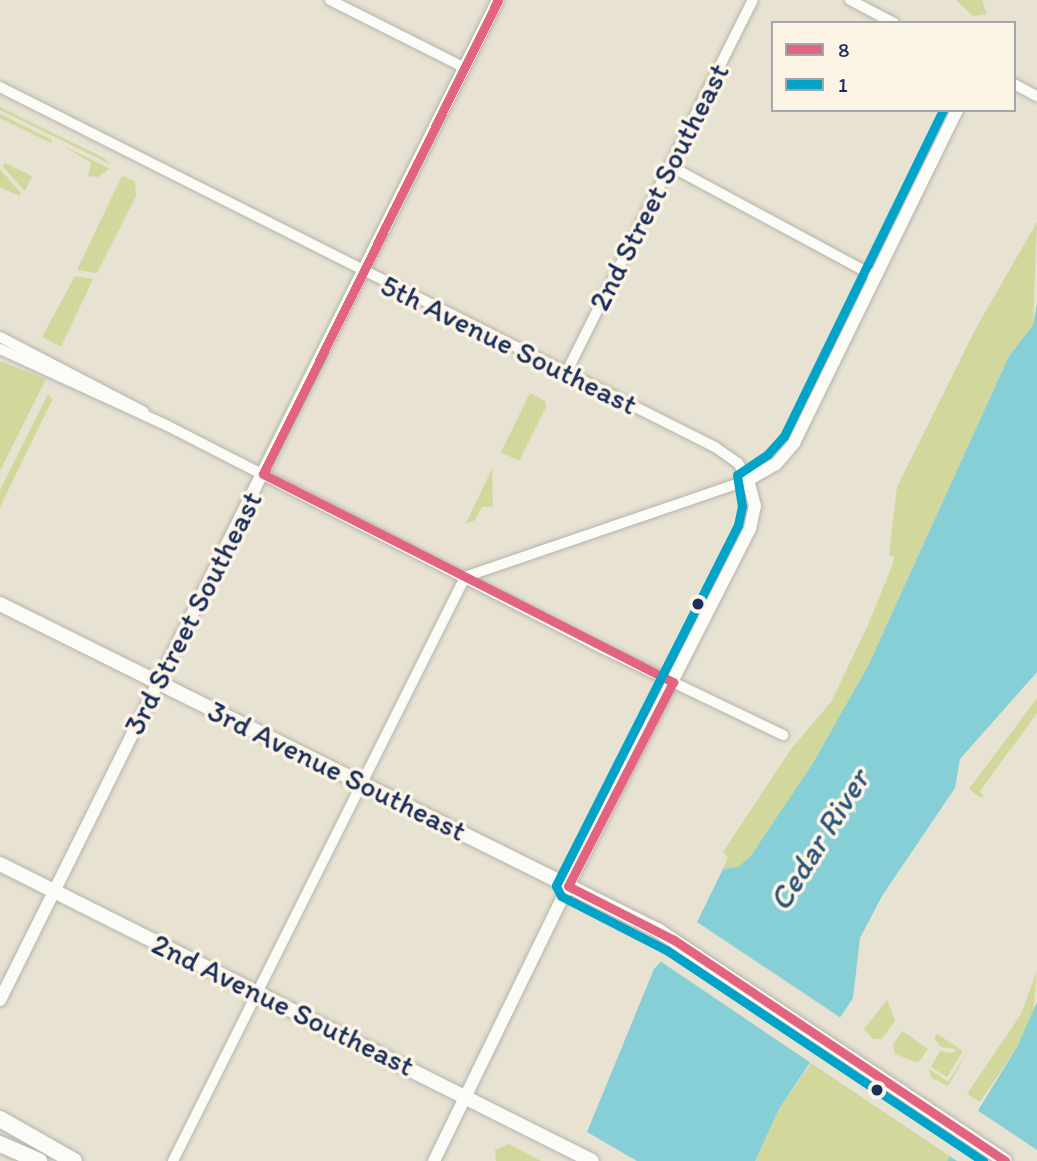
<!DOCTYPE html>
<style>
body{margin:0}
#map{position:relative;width:1037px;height:1161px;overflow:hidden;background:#e7e2d1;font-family:Itim,sans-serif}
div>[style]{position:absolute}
.green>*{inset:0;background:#d2d79c}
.water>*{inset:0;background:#87cfd7}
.pier>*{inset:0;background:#e7e2d1}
.roads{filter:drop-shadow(0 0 2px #b4b3ad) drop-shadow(0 0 2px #b4b3ad)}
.minor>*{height:10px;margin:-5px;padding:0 5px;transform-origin:5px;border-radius:5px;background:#fbfbf8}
.tertiary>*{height:12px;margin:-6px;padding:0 6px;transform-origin:6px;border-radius:6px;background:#fbfbf8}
.secondary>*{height:14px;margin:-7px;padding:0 7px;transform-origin:7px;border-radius:7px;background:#fbfbf8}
.primary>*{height:16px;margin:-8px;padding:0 8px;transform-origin:8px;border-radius:8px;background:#fbfbf8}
.bus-1>*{height:9px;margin:-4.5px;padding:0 4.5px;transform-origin:4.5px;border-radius:4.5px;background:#e36480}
.bus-2>*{height:9px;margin:-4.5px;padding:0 4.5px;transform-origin:4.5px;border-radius:4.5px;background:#01a3c8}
.dots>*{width:19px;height:19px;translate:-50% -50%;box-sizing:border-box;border:4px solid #fcf5e5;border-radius:50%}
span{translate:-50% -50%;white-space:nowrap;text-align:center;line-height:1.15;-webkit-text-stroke:7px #fcf5e5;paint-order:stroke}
.street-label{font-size:30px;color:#1b2f5e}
.water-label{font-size:32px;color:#2c557d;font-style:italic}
.legend{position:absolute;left:771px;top:21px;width:245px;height:91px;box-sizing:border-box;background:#fcf5e5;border:2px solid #a2a6af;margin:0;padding:9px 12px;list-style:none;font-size:21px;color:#1b2f5e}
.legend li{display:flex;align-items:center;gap:14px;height:35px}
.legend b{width:35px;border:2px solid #a2a6af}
</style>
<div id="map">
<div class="green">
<div style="clip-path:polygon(956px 0,982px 0,987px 14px,973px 16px)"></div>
<div style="clip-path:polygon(0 107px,104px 158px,110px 164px,0 110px)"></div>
<div style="clip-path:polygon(0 114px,52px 140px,51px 143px,0 118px)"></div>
<div style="clip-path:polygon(64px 146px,106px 167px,109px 169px,98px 177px,88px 176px,91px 163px)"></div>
<div style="clip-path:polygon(5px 163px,32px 176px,25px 191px,3px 167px)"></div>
<div style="clip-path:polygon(0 169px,21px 193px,19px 196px,0 187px)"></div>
<div style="clip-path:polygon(122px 176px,135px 181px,136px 196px,97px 273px,77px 270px)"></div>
<div style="clip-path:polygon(1037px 222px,1033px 325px,1009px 356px,868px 666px,813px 763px,750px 857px,738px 867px,723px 869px,728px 857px,723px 852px,791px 749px,831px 702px,868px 625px,892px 566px,894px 557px,889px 555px,897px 487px,975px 330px)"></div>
<div style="clip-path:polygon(75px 276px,93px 279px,61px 347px,42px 337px)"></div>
<div style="clip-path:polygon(0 361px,46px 379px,0 471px)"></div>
<div style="clip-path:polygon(530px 393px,545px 401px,546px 407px,519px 461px,501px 452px)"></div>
<div style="clip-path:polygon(48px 394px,52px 400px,0 507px,0 490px)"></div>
<div style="clip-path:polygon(492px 469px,493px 506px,482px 507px,474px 521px,466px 523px)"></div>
<div style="clip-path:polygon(1037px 698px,1037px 713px,980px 791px,984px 797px,980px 797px,969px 789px)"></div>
<div style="clip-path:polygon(1037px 971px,1033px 1013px,1017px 1047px,980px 1102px,967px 1094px,1021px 1014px)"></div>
<div style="clip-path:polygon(887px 1000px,895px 1020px,882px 1039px,873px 1039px,864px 1029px)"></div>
<div style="clip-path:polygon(902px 1031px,928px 1049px,918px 1063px,895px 1054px,893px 1045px)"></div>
<div style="clip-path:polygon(937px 1034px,963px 1051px,947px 1077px,931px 1067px,940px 1051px,953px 1053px,956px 1049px,941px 1047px,934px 1038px)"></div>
<div style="clip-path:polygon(969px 1050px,948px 1086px,932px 1078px,929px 1069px,948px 1082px)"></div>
<div style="clip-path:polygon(811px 1063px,951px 1157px,947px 1161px,755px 1161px,779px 1109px)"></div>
<div style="clip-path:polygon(509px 1144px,541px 1161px,496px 1161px,495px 1150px)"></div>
</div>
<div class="water">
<div style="clip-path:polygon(1037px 303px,1037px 672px,960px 759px,955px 788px,882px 896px,860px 938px,853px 998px,779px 1109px,755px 1161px,568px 1161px,587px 1132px,654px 969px,697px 922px,723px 869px,738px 867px,750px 857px,813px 763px,868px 666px,1009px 356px,1033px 325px)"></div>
<div style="clip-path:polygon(1037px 1002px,1037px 1161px,947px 1161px,1017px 1047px)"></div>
</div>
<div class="pier">
<div style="clip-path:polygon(694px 920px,844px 1020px,814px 1065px,660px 961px)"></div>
<div style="clip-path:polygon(974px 1108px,1037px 1150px,1037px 1161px,957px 1161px,948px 1155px)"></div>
<div style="clip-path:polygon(587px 1132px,637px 1161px,568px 1161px)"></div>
</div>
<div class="roads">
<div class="minor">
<div style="left:330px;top:0;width:151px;rotate:26.7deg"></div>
<div style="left:850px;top:0;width:50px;rotate:27.6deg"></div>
<div style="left:1014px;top:84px;width:26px;rotate:28deg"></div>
<div style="left:0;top:87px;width:801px;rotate:26.73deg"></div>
<div style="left:715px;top:447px;width:28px;rotate:35deg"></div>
<div style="left:738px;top:463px;width:20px;rotate:60deg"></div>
<div style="left:748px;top:480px;width:299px;rotate:161.1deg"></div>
<div style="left:670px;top:166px;width:234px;rotate:28.3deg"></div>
<div style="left:0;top:337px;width:162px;rotate:27.5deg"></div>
<div style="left:0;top:349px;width:178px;rotate:24.6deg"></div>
<div style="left:162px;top:423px;width:484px;rotate:27.1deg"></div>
<div style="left:593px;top:644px;width:211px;rotate:25.6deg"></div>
<div style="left:566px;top:373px;width:417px;rotate:-63.4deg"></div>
<div style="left:173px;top:1161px;width:653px;rotate:-63.43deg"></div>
</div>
<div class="tertiary">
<div style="left:0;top:1000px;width:1117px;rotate:-63.53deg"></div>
<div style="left:434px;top:1161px;width:306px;rotate:-64deg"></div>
<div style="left:568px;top:886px;width:401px;rotate:-63deg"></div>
<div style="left:750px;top:529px;width:24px;rotate:-78deg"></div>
<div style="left:755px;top:506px;width:27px;rotate:-105deg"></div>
<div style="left:748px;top:480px;width:32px;rotate:-30deg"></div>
<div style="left:776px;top:464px;width:28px;rotate:-49deg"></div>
<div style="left:794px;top:443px;width:371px;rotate:-63.9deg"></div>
</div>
<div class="secondary">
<div style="left:0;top:604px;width:736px;rotate:26.39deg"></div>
<div style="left:659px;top:931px;width:415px;rotate:33.6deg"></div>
<div style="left:0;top:864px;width:662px;rotate:26.64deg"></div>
</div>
<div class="primary">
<div style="left:0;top:1119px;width:85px;rotate:29.6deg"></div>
<div style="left:0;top:1144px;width:43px;rotate:23.6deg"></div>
</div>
</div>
<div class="bus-1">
<div style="left:498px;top:0;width:529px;rotate:116.37deg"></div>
<div style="left:263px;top:474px;width:460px;rotate:26.9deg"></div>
<div style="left:673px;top:682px;width:229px;rotate:117.2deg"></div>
<div style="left:568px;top:886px;width:119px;rotate:27deg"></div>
<div style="left:674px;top:940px;width:398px;rotate:33.7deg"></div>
</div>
<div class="bus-2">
<div style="left:943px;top:110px;width:363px;rotate:116deg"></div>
<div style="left:784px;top:436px;width:24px;rotate:132deg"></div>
<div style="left:768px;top:454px;width:37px;rotate:146deg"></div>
<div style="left:737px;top:475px;width:31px;rotate:81deg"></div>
<div style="left:742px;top:506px;width:19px;rotate:102deg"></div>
<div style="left:738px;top:525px;width:404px;rotate:116.8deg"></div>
<div style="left:556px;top:886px;width:11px;rotate:63deg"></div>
<div style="left:561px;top:896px;width:120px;rotate:27.2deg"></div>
<div style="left:668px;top:951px;width:379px;rotate:33.7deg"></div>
</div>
<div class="dots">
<div style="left:698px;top:604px;background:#1b2f5e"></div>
<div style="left:877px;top:1090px;background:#1b2f5e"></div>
</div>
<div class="street-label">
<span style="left:659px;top:187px;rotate:-63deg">2nd Street Southeast</span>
<span style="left:509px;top:345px;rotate:26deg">5th Avenue Southeast</span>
<span style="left:193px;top:613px;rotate:-63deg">3rd Street Southeast</span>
<span style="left:337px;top:771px;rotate:26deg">3rd Avenue Southeast</span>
<span style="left:283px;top:1005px;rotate:26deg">2nd Avenue Southeast</span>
</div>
<div class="water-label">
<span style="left:819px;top:840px;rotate:-58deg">Cedar River</span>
</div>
<ul class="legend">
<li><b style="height:9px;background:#e36480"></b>8</li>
<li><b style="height:9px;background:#01a3c8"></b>1</li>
</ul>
</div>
